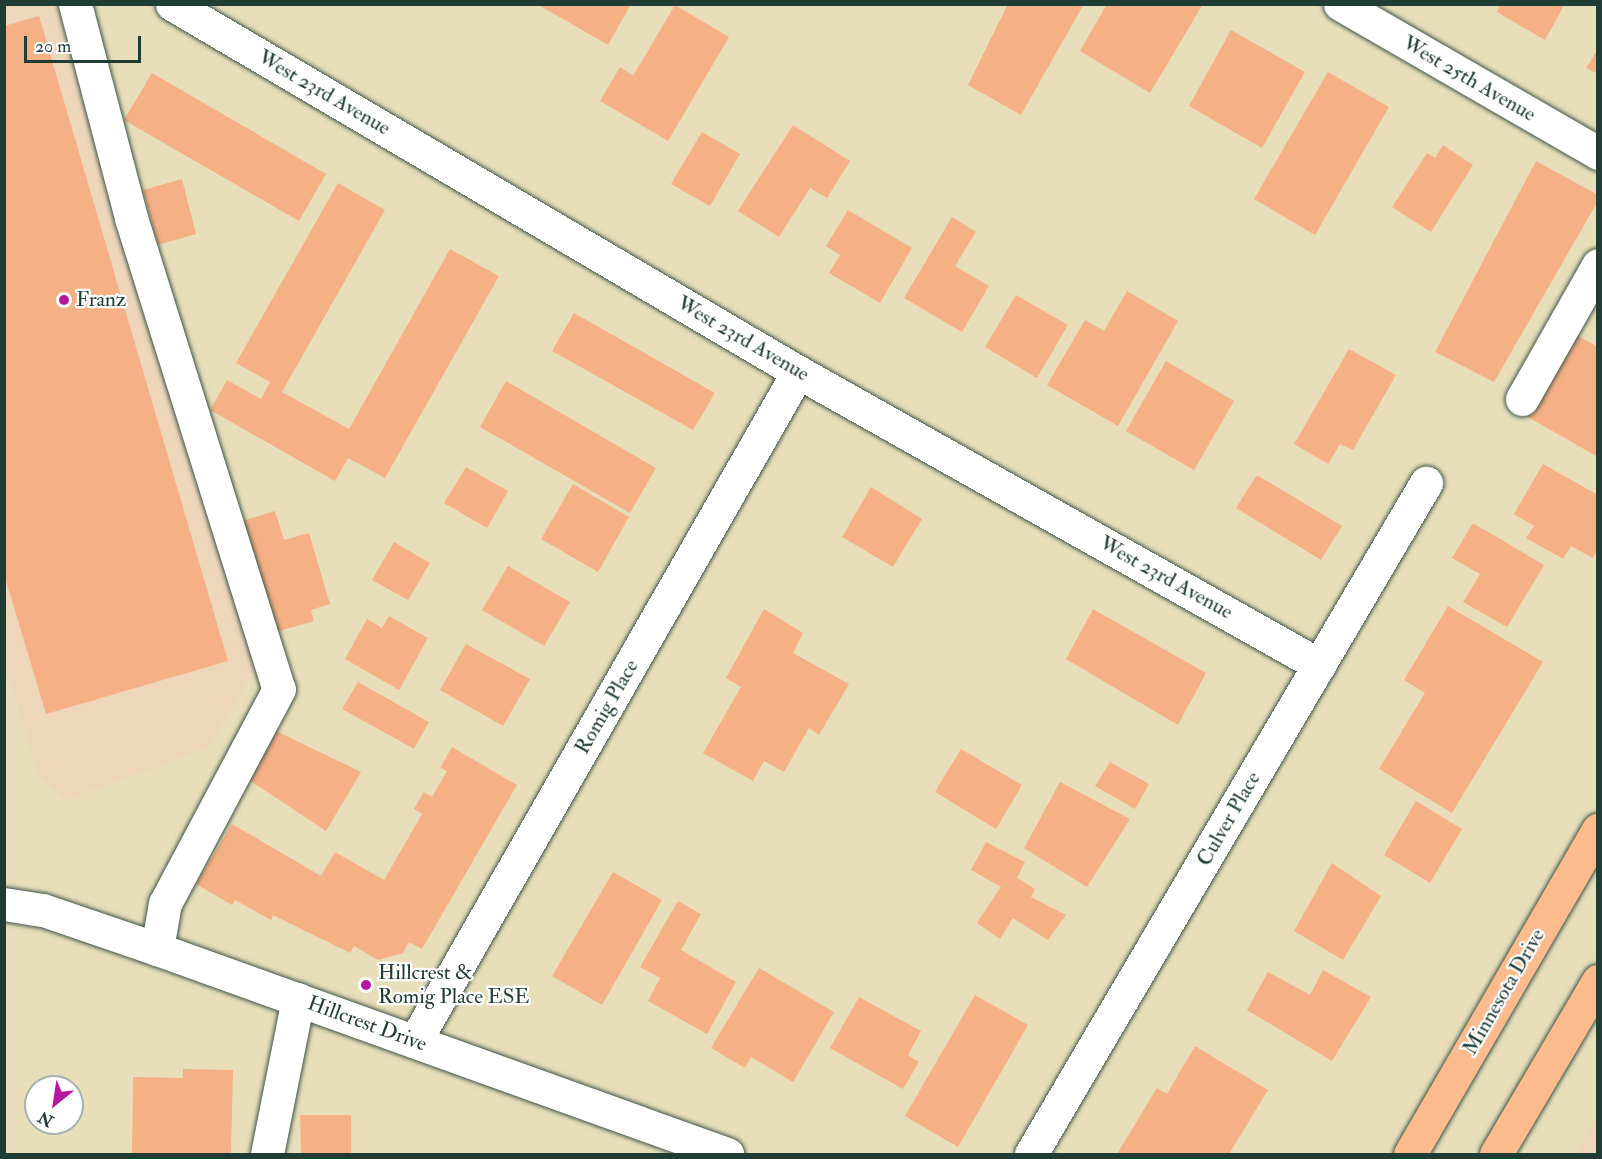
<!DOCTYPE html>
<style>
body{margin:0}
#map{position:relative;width:1602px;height:1159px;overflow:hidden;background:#e8dfba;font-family:"IM FELL Double Pica",serif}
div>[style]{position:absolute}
.built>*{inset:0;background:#eed6bb}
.building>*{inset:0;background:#f6b085}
.roads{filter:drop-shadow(0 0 2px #3d5548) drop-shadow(0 0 2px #3d5548)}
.minor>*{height:33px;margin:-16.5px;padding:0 16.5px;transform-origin:16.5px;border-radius:16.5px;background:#fff}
.major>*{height:33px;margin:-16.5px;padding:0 16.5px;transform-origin:16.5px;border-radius:16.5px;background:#fbbb8d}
.dots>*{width:16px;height:16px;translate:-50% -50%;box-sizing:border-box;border:3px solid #fff;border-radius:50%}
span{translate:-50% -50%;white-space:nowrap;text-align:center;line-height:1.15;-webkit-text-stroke:4.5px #fff;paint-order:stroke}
.street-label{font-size:21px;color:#1f3d34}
.poi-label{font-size:21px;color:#1f3d34}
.left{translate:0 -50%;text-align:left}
.frame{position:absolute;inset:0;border:6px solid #1f3d34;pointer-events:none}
.north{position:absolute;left:24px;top:1075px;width:60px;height:60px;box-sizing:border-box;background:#fff;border:2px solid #a5b1ae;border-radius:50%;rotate:210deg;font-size:16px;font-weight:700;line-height:24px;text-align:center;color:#1f3d34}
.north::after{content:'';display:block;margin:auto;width:21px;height:27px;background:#b5179e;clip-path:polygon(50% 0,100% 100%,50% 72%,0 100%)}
.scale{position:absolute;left:24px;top:36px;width:117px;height:27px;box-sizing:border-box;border:3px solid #1f3d34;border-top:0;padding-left:8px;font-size:18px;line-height:21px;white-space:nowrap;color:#1f3d34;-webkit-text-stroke:4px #fff;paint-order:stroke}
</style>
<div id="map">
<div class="built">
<div style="clip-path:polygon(4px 5px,74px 5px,257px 666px,208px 748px,66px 800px,40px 778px,5px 667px)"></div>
<div style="clip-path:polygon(1597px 1118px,1597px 1154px,1575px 1154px)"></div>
</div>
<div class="building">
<div style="clip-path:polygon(537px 4px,631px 4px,608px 45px)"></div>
<div style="clip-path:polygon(1008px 4px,1084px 4px,1021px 115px,968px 85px)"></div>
<div style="clip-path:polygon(1107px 4px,1203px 4px,1150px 93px,1080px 51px)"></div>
<div style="clip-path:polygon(1501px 4px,1565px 4px,1545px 40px,1497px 12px)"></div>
<div style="clip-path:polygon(675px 5px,729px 37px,668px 141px,600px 101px,620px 67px,633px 76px)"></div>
<div style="clip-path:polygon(39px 16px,228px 661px,46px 714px,4px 574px,4px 26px)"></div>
<div style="clip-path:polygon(1231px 30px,1305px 72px,1262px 148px,1189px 106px)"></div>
<div style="clip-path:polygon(1598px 49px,1598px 74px,1586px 68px)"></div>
<div style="clip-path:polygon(1328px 72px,1389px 107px,1315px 235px,1254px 199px)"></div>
<div style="clip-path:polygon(152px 73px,326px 174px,299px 221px,124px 120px)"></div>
<div style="clip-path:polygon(793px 125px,850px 161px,827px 198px,810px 188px,779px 237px,738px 211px)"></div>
<div style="clip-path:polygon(702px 132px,740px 154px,710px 206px,671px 184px)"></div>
<div style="clip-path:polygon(1443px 145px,1473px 165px,1431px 232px,1392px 207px,1427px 153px,1435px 158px)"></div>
<div style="clip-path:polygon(1536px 161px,1598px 195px,1598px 201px,1494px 382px,1435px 352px)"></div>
<div style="clip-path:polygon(182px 179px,196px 234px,158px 245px,143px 190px)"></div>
<div style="clip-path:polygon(338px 183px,385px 210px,282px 392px,349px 429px,450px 249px,499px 276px,385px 478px,348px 458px,335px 481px,210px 410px,227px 380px,261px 399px,270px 382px,236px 363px)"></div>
<div style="clip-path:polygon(848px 210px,912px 248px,880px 303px,829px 273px,840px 255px,826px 246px)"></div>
<div style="clip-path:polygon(952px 217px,976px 232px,955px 266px,989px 286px,962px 332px,904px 298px)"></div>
<div style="clip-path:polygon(1127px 291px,1178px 321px,1118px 426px,1047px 385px,1085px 320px,1104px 331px)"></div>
<div style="clip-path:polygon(1016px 295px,1068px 325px,1037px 378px,985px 347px)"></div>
<div style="clip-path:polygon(574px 313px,715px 393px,693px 430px,552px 351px)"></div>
<div style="clip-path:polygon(1573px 333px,1598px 347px,1598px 457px,1526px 416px)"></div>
<div style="clip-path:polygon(1349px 349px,1396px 375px,1353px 450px,1340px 444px,1328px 464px,1294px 444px)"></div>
<div style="clip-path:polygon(1166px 361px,1234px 401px,1194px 470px,1126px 431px)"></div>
<div style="clip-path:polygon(506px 381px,656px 468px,630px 513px,480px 427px)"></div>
<div style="clip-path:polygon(1543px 464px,1598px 495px,1598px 549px,1593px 558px,1571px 546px,1563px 559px,1526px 538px,1534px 526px,1514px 514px)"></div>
<div style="clip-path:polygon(466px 467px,508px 491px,487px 528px,444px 503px)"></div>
<div style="clip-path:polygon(1257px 475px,1342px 526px,1321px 560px,1236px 508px)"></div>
<div style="clip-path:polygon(573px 484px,629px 517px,598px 572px,541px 539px)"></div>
<div style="clip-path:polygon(871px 487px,922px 519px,893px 567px,842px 537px)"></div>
<div style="clip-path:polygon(275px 511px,284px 540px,309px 533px,330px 604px,311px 610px,314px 621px,273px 633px,239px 522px)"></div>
<div style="clip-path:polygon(1473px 523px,1544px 565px,1507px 627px,1463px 602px,1480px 574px,1452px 558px)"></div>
<div style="clip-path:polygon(394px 542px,430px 563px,408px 600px,372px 580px)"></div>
<div style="clip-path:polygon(508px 566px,570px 602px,544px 646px,482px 610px)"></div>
<div style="clip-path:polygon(1448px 606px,1543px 662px,1452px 813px,1379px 769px,1425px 693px,1404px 680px)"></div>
<div style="clip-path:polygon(764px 609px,803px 633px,793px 653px,849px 684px,819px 735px,809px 728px,784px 772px,764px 761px,753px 781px,703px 753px,741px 687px,726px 678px)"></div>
<div style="clip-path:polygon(1093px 609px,1206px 673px,1178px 725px,1066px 659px)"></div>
<div style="clip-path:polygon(389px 616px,428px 638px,399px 690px,345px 659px,367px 619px,382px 628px)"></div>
<div style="clip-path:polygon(466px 644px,530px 679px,503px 726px,440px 690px)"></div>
<div style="clip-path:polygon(358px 682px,429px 722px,414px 749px,342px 709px)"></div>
<div style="clip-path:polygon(268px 727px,361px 772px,326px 831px,240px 774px)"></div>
<div style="clip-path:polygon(452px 747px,517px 785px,422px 949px,409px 942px,403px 953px,378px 960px,354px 946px,350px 953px,273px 915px,271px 920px,235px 900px,232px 905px,196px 884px,232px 824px,321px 876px,335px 852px,384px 880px,422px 814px,414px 809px,424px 792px,432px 797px,447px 771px,440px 768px)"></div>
<div style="clip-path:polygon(961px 749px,1022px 785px,996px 829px,935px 792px)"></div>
<div style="clip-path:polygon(1110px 762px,1149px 784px,1135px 809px,1095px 786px)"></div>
<div style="clip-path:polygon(1060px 782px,1130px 819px,1087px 887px,1024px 848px)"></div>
<div style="clip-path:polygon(1416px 801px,1462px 829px,1430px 883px,1384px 855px)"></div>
<div style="clip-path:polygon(986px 842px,1025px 862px,1017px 878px,1035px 889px,1031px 897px,1066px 915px,1048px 940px,1013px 918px,1000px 939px,977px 923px,1001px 887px,971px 870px)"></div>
<div style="clip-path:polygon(1332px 863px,1381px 896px,1343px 960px,1294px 931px)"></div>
<div style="clip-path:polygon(613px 872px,662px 900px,602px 1005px,552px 976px)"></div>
<div style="clip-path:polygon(678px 901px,701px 914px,681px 950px,736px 982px,707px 1034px,648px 1001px,660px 978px,640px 967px)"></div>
<div style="clip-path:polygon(759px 968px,834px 1012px,793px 1082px,751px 1057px,745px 1068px,711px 1048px)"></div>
<div style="clip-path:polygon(1323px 970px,1371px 997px,1332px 1061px,1247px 1010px,1268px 972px,1310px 995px)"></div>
<div style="clip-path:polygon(975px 995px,1028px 1025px,958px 1147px,905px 1116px)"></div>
<div style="clip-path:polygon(859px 997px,921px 1031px,908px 1055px,919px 1062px,903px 1089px,830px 1048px)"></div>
<div style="clip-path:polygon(1195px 1046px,1268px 1090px,1229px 1154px,1117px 1154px,1157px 1088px,1167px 1094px)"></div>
<div style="clip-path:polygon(183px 1069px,233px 1070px,231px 1154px,132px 1154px,133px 1077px,183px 1078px)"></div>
<div style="clip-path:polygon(300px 1115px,351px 1115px,351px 1154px,301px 1154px)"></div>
</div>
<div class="roads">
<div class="minor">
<div style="left:75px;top:4px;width:221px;rotate:75.3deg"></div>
<div style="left:131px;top:218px;width:494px;rotate:72.6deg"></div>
<div style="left:279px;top:689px;width:242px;rotate:118deg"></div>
<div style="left:165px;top:903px;width:47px;rotate:99.9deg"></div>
<div style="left:172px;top:4px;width:726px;rotate:30.45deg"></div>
<div style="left:798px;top:372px;width:598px;rotate:29.35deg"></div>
<div style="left:1340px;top:4px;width:298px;rotate:30deg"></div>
<div style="left:1522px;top:399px;width:154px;rotate:-60.4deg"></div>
<div style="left:4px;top:904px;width:39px;rotate:9deg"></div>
<div style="left:43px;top:910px;width:120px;rotate:18.9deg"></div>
<div style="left:157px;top:949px;width:606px;rotate:19.78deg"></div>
<div style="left:415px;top:1041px;width:771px;rotate:-60.21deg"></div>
<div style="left:267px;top:1154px;width:158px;rotate:-78.7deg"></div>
<div style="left:1031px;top:1154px;width:779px;rotate:-59.52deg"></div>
</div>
<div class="major">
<div style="left:1410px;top:1154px;width:375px;rotate:-59.9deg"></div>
<div style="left:1496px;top:1154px;width:201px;rotate:-59.5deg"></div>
</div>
</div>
<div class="dots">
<div style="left:64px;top:300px;background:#b5179e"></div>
<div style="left:366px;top:985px;background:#b5179e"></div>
</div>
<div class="street-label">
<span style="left:1469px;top:79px;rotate:30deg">West 25th Avenue</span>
<span style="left:324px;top:93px;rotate:30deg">West 23rd Avenue</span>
<span style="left:743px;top:339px;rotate:30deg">West 23rd Avenue</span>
<span style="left:1166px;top:578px;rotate:29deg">West 23rd Avenue</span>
<span style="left:607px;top:707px;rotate:-60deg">Romig Place</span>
<span style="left:1229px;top:819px;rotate:-60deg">Culver Place</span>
<span style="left:1504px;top:992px;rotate:-60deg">Minnesota Drive</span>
<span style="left:367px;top:1024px;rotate:20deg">Hillcrest Drive</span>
</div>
<div class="poi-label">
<span class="left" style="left:76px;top:300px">Franz</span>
<span class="left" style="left:378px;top:985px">Hillcrest &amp;<br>Romig Place ESE</span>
</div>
<div class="frame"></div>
<div class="north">N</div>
<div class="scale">20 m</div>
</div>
